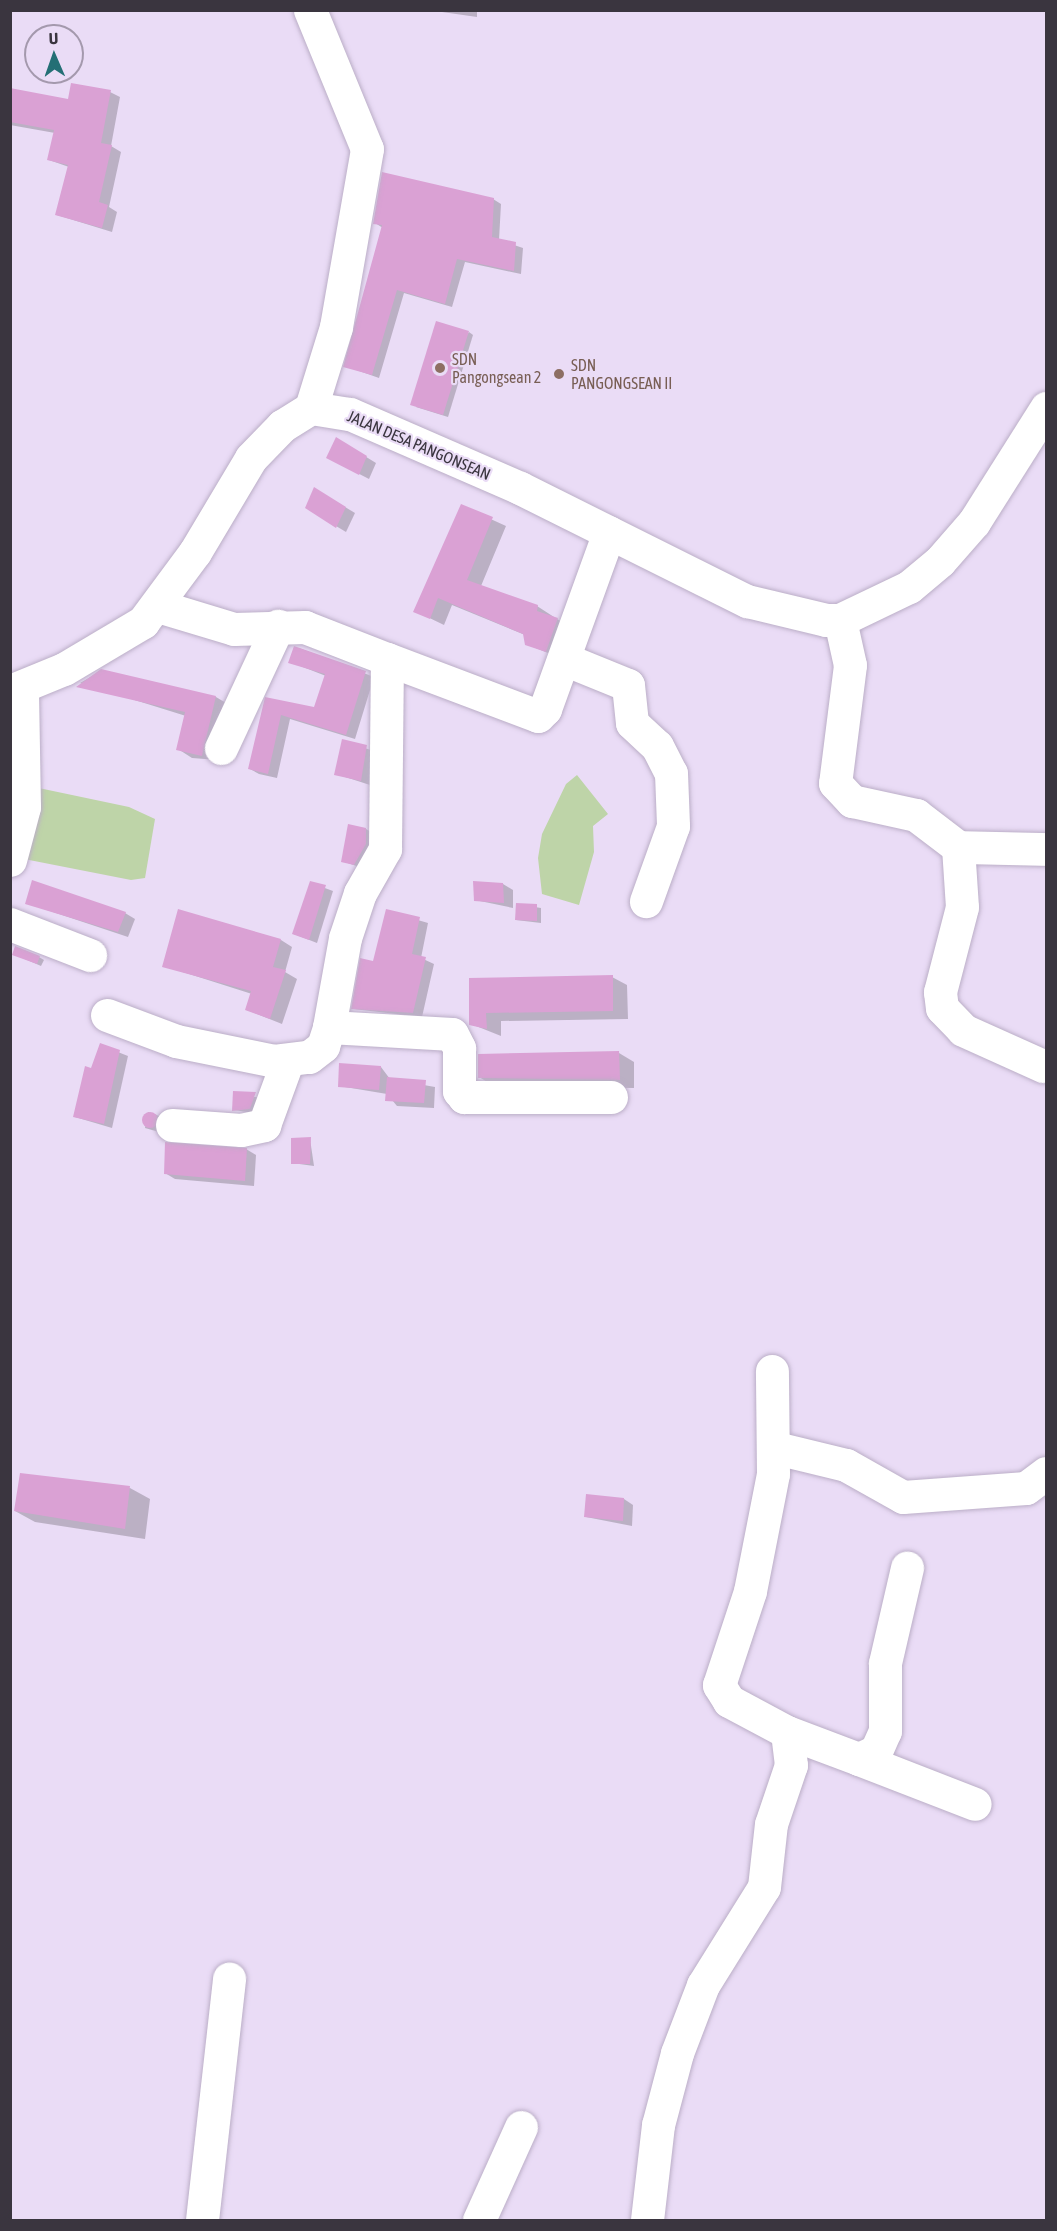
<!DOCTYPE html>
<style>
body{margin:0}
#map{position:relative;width:1057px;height:2231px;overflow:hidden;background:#eadcf6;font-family:"Asap Condensed",sans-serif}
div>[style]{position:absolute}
.green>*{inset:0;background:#bed4a8}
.shadow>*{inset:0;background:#0003}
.building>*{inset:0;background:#daa1d4}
.round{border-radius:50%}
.roads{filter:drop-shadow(0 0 2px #bbaec7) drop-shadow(0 0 2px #bbaec7)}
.minor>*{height:33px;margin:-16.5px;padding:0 16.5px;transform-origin:16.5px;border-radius:16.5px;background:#fff}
.dots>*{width:16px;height:16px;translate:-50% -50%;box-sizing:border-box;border:3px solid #eadcf6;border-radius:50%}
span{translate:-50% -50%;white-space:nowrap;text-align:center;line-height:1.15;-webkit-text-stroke:4.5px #eadcf6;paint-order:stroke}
.education-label{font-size:16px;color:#785e54}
.left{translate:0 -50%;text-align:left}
.street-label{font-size:16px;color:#3a353f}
.frame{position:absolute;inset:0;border:12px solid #3a353f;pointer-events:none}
.north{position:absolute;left:24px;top:24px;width:60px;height:60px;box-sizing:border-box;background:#eadcf6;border:2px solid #a499ad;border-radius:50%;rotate:358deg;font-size:16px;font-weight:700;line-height:24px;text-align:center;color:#3a353f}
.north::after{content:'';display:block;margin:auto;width:21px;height:27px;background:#246f75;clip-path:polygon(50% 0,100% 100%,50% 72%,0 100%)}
</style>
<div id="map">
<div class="green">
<div style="clip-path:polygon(577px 775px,608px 814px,593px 826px,594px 852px,579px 905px,542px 894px,538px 858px,542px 834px,566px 784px)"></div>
<div style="clip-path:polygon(34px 787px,129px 807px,155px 819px,145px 878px,131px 880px,19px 858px)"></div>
</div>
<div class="shadow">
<div style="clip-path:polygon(440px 10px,477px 10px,477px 17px,442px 12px)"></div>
<div style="clip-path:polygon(10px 89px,69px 101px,110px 92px,120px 97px,111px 146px,121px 152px,109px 207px,117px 212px,112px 232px,57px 215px,69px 167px,49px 160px,55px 133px,10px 125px)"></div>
<div style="clip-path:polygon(493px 199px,501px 204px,499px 240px,523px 248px,521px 274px,465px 262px,452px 307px,404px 293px,379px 378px,345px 366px,383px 228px,375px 223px)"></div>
<div style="clip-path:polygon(469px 332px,473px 335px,448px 417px,416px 407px)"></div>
<div style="clip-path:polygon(337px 439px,376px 463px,369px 479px,338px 463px)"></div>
<div style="clip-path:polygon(315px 489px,355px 513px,346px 532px,336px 526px)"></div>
<div style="clip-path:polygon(462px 506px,506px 526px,481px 586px,537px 606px,571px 628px,560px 658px,526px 644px,525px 635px,452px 605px,444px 625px,415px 611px)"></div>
<div style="clip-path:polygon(299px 648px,374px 677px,355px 739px,290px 719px,277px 778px,259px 774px,250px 769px,267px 699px,315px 709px,326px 676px,290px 662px)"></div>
<div style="clip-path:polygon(101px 671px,216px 697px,231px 706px,218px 760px,192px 758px,178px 749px,186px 716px,80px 683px)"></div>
<div style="clip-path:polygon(343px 741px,377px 752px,370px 785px,336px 774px)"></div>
<div style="clip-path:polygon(366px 829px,376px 835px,365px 869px,342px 861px)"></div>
<div style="clip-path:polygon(311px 883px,333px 891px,317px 943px,294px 934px)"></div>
<div style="clip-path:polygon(503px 884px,513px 890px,513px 908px,475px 900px)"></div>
<div style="clip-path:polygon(26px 903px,125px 913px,135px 919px,128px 937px)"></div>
<div style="clip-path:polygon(517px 904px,541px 908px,541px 923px,516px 920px)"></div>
<div style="clip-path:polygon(387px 911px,428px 923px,421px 958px,434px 964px,422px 1017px,353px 1009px,374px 963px)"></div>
<div style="clip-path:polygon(281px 940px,292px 947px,285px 972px,297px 979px,282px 1024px,247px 1010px,252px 994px,164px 966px)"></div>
<div style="clip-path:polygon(18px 956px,39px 957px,44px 960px,41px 966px)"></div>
<div style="clip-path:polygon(612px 977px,627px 985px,628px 1019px,501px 1021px,501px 1036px,471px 1024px,470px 980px)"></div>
<div style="clip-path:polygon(100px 1045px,128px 1056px,112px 1128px,75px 1117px)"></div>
<div style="clip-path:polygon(619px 1053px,634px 1062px,634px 1088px,494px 1086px,479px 1077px)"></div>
<div style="clip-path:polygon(381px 1067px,390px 1079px,435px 1087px,434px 1108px,397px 1106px,387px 1094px,339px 1086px)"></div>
<div style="clip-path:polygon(234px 1093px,265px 1099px,260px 1114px,234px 1110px)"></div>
<div style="clip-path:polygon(148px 1112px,162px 1117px,159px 1132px,145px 1128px)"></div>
<div style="clip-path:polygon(310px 1139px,314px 1166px,292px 1163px)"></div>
<div style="clip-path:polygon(246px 1149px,256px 1155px,254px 1186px,175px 1179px,165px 1173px)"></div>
<div style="clip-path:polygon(130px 1488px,150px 1499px,145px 1539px,35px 1522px,15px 1511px)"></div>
<div style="clip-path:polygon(624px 1499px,633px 1505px,632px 1526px,586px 1517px)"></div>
</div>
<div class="building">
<div style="clip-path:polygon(71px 83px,111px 90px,101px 143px,112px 145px,99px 202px,108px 205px,102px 228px,55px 215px,68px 165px,47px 160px,54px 130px,10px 122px,10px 88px,68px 99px)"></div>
<div style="clip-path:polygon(382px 172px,494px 198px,492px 237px,516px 242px,514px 271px,457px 259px,445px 304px,397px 290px,372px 375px,343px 367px,382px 225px,373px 224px)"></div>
<div style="clip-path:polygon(436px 321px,469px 331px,443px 415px,410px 405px)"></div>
<div style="clip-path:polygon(336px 437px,367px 456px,359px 475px,326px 458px)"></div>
<div style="clip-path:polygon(314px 487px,346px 507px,336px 528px,305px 508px)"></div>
<div style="clip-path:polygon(461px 504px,493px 517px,467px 580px,538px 605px,537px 611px,558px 618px,546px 652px,525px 645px,523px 634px,438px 598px,430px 619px,413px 612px)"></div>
<div style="clip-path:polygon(294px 646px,366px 671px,346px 735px,281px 715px,268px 774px,248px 769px,265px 697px,314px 707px,325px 674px,288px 663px)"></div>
<div style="clip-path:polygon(101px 669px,216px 696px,202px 756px,176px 750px,185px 712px,76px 687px)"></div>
<div style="clip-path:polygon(342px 739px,367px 745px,361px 781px,334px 775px)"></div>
<div style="clip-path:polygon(348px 824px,366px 828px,366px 844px,354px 865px,341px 862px)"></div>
<div style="clip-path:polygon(32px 880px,126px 912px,118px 932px,25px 904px)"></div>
<div style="clip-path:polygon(310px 881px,326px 885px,309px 940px,292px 934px)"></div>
<div style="clip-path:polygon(473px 881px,503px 883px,504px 903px,474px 901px)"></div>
<div style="clip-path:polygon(516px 903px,537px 904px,537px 921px,515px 920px)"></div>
<div style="clip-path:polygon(178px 909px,281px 939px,273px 967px,286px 970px,270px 1019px,245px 1010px,251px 991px,162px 967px)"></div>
<div style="clip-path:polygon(386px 909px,420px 917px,412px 954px,426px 957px,413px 1013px,351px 1009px,360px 958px,373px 961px)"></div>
<div style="clip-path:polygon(15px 946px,40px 956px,37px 964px,12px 955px)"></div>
<div style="clip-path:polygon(613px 975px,613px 1011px,486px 1013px,487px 1029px,469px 1025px,469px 978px)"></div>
<div style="clip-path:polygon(100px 1043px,120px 1050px,104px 1124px,73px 1117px,85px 1066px,91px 1068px)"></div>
<div style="clip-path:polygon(619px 1051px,620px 1080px,478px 1078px,478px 1054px)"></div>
<div style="clip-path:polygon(339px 1063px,381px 1066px,379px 1090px,338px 1087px)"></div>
<div style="clip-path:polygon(387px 1077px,426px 1080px,424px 1103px,385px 1101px)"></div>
<div style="clip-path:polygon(233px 1091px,256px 1092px,250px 1109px,232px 1111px)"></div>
<div class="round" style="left:142px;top:1112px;width:16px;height:16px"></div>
<div style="clip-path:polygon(311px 1137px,310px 1164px,291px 1164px,291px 1138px)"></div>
<div style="clip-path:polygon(165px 1142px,247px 1148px,245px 1181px,164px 1174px)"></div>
<div style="clip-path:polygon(20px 1473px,130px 1486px,125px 1529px,14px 1511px)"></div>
<div style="clip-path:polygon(586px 1494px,624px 1498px,623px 1521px,584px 1517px)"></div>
</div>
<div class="roads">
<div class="minor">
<div style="left:310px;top:10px;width:150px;rotate:67.7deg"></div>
<div style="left:367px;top:149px;width:181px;rotate:99.9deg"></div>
<div style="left:336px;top:327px;width:85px;rotate:107.2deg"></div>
<div style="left:840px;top:620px;width:46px;rotate:77.5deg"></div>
<div style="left:850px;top:665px;width:119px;rotate:97.2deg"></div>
<div style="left:835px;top:783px;width:25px;rotate:47deg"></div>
<div style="left:852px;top:801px;width:66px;rotate:12.3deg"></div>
<div style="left:916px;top:815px;width:53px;rotate:37.3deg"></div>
<div style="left:958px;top:847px;width:60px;rotate:86.2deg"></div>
<div style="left:962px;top:907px;width:88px;rotate:104.5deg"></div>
<div style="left:940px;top:992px;width:16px;rotate:83deg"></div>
<div style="left:942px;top:1008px;width:30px;rotate:46deg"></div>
<div style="left:963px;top:1030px;width:88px;rotate:24.2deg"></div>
<div style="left:387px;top:659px;width:161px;rotate:20.7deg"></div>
<div style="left:538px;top:716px;width:10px;rotate:-45deg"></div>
<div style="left:545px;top:709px;width:188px;rotate:-70.1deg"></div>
<div style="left:564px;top:659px;width:69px;rotate:22.1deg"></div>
<div style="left:628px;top:685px;width:38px;rotate:84deg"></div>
<div style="left:632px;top:723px;width:34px;rotate:43deg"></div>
<div style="left:657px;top:746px;width:30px;rotate:63deg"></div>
<div style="left:671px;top:773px;width:53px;rotate:87.8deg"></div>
<div style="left:673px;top:826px;width:80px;rotate:109.8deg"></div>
<div style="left:10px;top:691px;width:58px;rotate:-22.2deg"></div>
<div style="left:64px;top:669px;width:92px;rotate:-30.7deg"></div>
<div style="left:143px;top:622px;width:87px;rotate:-53.4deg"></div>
<div style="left:195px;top:552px;width:109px;rotate:-59.2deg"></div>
<div style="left:251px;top:458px;width:45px;rotate:-45.9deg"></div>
<div style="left:282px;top:426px;width:34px;rotate:-32deg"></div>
<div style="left:311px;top:408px;width:39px;rotate:9deg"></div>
<div style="left:350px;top:414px;width:185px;rotate:23.5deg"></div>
<div style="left:520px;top:488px;width:254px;rotate:26.5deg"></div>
<div style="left:747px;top:601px;width:81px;rotate:13.5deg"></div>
<div style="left:826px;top:620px;width:14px"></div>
<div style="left:840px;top:620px;width:76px;rotate:-25.6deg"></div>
<div style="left:909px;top:587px;width:40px;rotate:-40deg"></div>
<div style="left:940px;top:561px;width:52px;rotate:-48.9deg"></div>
<div style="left:974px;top:522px;width:135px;rotate:-57.7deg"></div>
<div style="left:221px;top:748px;width:135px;rotate:-65deg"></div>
<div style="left:958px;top:847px;width:88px;rotate:1.3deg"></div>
<div style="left:10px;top:860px;width:55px;rotate:-75.2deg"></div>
<div style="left:24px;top:807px;width:119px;rotate:-91deg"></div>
<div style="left:10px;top:924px;width:86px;rotate:21.2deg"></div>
<div style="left:107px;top:1015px;width:74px;rotate:20.6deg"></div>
<div style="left:176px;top:1041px;width:100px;rotate:11.5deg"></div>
<div style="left:274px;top:1061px;width:35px;rotate:-7deg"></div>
<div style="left:309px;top:1057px;width:18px;rotate:-38deg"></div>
<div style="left:323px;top:1046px;width:20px;rotate:-72deg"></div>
<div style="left:329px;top:1027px;width:90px;rotate:-79.8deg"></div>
<div style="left:345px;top:938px;width:47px;rotate:-71.6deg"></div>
<div style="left:360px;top:893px;width:51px;rotate:-60.4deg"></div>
<div style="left:385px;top:849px;width:190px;rotate:-89.4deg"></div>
<div style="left:387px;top:659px;width:88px;rotate:-158.7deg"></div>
<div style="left:305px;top:627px;width:71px;rotate:178.4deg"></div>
<div style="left:234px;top:629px;width:79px;rotate:-163.2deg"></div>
<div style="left:329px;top:1027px;width:123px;rotate:3.3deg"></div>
<div style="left:452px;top:1034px;width:16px;rotate:63deg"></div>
<div style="left:459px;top:1048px;width:43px;rotate:90deg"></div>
<div style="left:459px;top:1091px;width:8px;rotate:50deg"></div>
<div style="left:464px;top:1097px;width:147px"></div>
<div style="left:172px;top:1125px;width:69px;rotate:4.1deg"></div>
<div style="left:241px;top:1130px;width:24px;rotate:-12deg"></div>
<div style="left:264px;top:1125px;width:67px;rotate:-69.9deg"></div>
<div style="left:776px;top:1448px;width:72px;rotate:13.7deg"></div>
<div style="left:846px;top:1465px;width:65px;rotate:29.3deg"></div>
<div style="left:903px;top:1497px;width:123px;rotate:-4.2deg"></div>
<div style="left:1026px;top:1488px;width:25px;rotate:-37deg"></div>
<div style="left:787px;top:1732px;width:77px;rotate:20.6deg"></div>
<div style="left:859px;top:1759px;width:19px;rotate:-25deg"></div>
<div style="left:876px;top:1751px;width:22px;rotate:-66deg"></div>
<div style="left:885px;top:1731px;width:68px;rotate:-90deg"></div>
<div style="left:885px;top:1663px;width:98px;rotate:-77deg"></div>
<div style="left:859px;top:1759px;width:124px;rotate:21.2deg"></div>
<div style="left:202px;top:2220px;width:243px;rotate:-83.6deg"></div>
<div style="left:479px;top:2220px;width:102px;rotate:-65.7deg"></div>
<div style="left:647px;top:2220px;width:96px;rotate:-83.4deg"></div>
<div style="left:658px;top:2125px;width:74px;rotate:-75.2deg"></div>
<div style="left:677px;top:2053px;width:73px;rotate:-69.1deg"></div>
<div style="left:703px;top:1985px;width:115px;rotate:-58.1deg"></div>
<div style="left:764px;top:1887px;width:63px;rotate:-83.7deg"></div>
<div style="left:771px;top:1824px;width:62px;rotate:-71.3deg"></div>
<div style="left:791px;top:1765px;width:33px;rotate:-97deg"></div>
<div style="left:787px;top:1732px;width:66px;rotate:-151.9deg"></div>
<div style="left:729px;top:1701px;width:19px;rotate:-122deg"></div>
<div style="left:719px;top:1685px;width:99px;rotate:-71.7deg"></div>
<div style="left:750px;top:1591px;width:119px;rotate:-78.9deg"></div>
<div style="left:773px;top:1474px;width:103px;rotate:-90.6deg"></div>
</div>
</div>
<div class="dots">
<div style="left:440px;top:368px;background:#8d6e63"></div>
<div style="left:559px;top:374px;background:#8d6e63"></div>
</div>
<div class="education-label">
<span class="left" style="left:452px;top:368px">SDN<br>Pangongsean 2</span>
<span class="left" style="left:571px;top:374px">SDN<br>PANGONGSEAN II</span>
</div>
<div class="street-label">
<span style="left:419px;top:445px;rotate:23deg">JALAN DESA PANGONSEAN</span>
</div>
<div class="frame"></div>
<div class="north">U</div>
</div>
